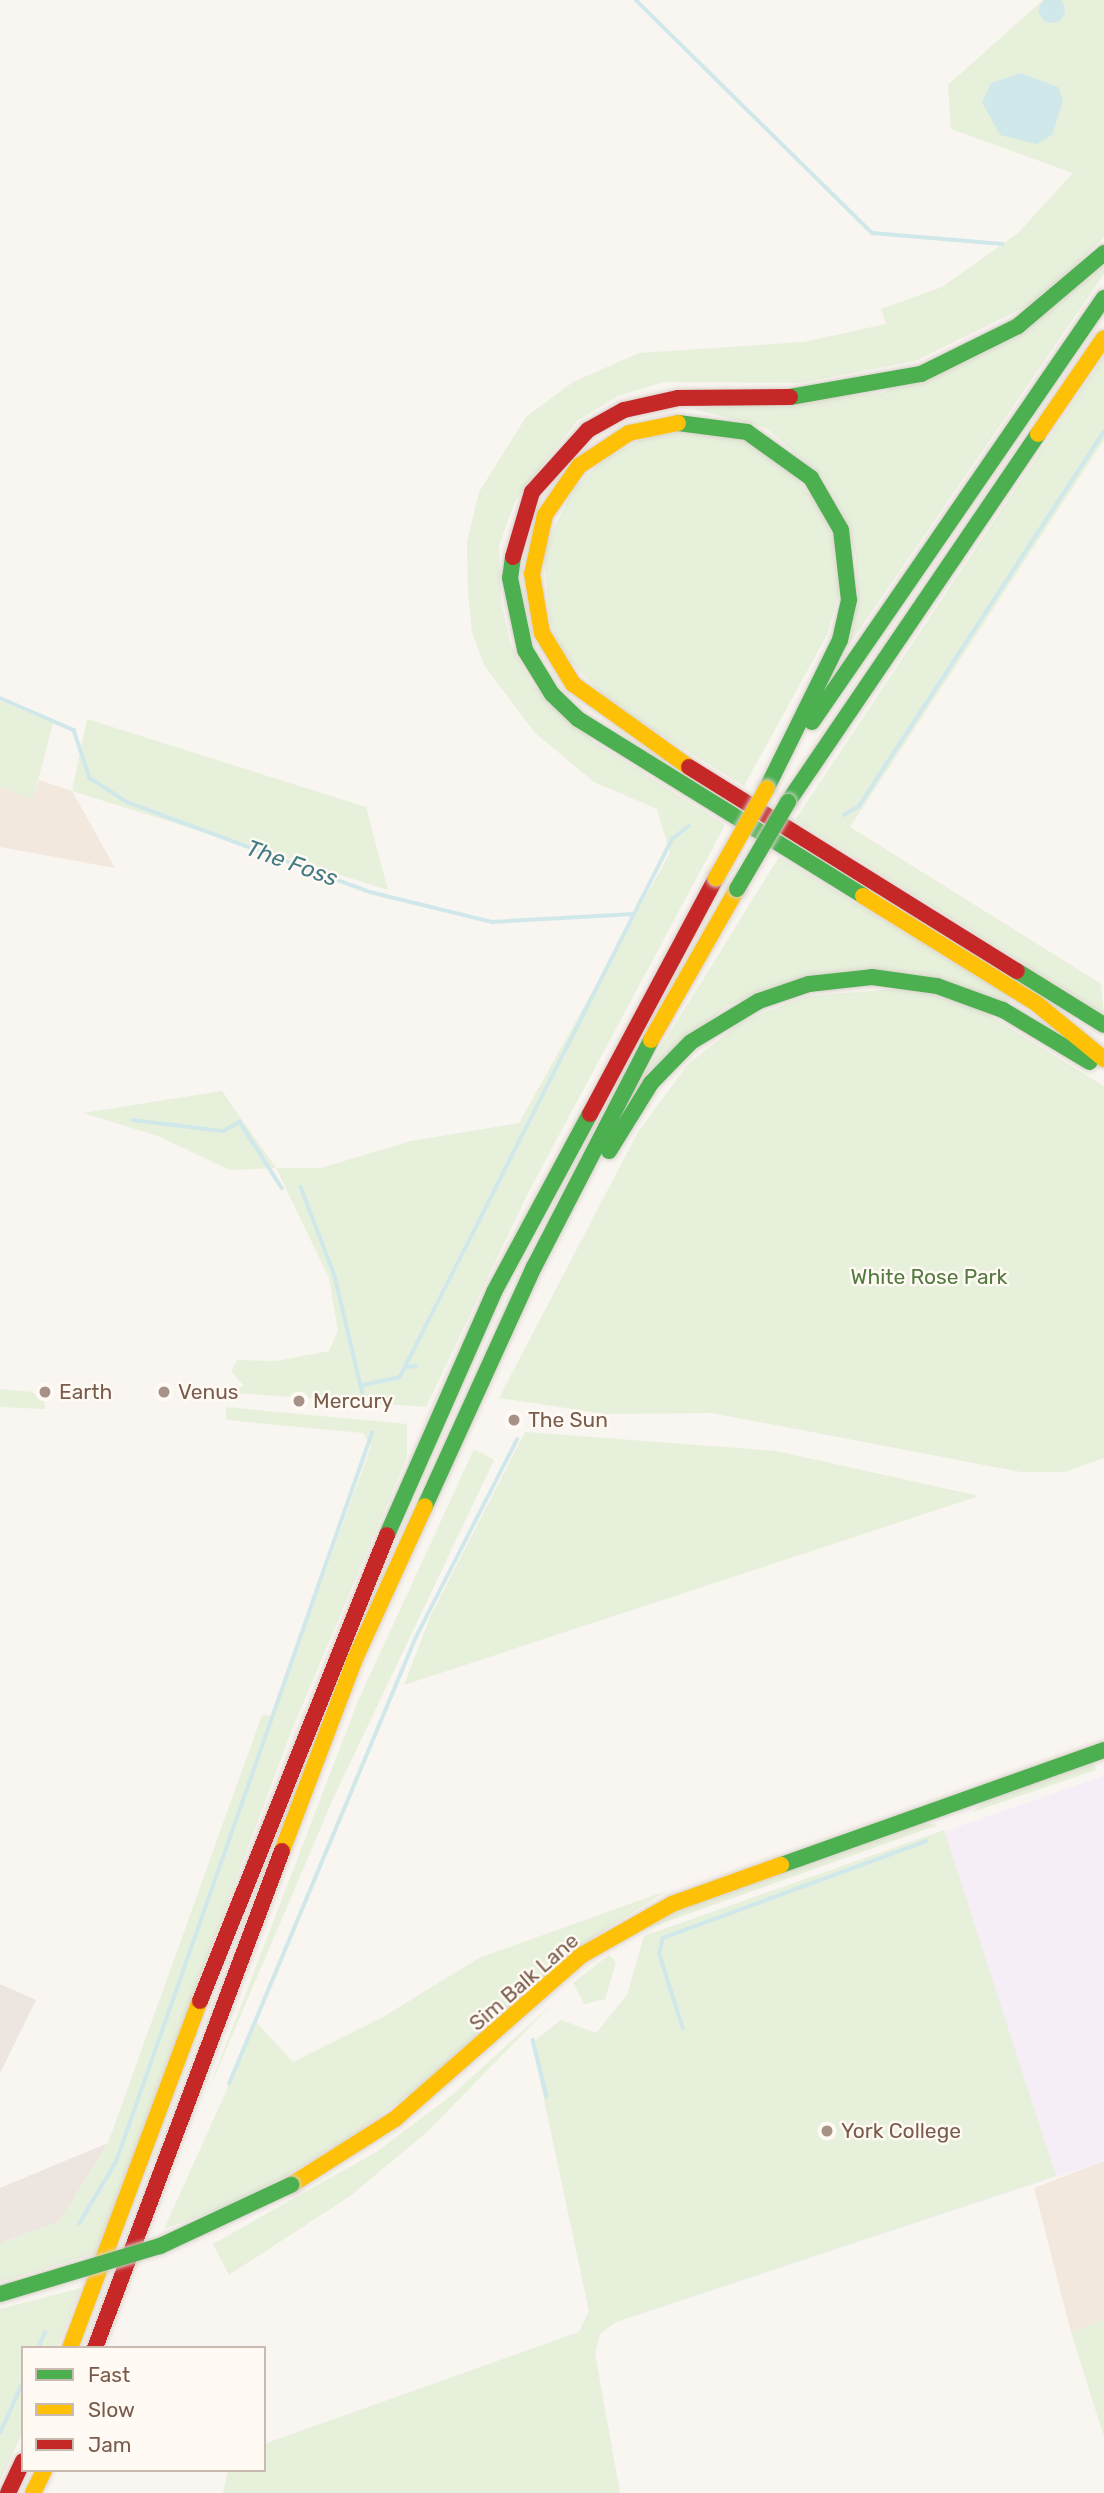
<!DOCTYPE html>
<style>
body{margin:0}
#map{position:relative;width:1104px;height:2493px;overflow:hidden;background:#f9f5f0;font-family:Rubik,sans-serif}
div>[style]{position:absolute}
.residential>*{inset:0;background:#f2e8de}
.industrial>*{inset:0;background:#ede5e0}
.education>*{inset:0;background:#f6eef6}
.green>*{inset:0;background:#e7f0db}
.water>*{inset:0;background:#d0e8ea}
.round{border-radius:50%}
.stream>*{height:3.5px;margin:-1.75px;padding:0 1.75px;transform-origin:1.75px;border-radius:1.75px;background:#d0e8ea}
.roads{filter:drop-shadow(0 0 2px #d9d2cb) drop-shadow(0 0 2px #d9d2cb)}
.fast>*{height:16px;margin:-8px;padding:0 8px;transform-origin:8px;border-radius:8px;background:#4caf50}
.slow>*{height:16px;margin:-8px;padding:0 8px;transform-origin:8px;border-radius:8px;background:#ffc107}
.jam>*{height:16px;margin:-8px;padding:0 8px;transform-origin:8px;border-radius:8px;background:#c62828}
.bridges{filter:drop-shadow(0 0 2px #d9d2cb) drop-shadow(0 0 2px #d9d2cb)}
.fast-bridge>*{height:16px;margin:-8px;padding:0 8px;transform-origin:8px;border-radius:8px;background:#4caf50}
.slow-bridge>*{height:16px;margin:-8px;padding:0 8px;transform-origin:8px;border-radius:8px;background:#ffc107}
.dots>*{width:19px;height:19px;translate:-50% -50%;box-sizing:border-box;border:4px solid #fffaf3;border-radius:50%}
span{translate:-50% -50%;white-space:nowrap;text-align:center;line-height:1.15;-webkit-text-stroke:5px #fffaf3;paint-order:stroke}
.park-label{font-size:21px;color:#537a41}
.poi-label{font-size:21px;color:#7a5c4d}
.left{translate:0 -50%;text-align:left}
.street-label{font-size:21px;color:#7a5c4d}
.water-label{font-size:23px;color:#437c86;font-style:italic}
.legend{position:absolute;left:21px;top:2346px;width:245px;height:126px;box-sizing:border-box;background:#fffaf3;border:2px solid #cabbb1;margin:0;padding:9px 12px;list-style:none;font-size:21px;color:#7a5c4d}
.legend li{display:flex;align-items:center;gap:14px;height:35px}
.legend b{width:35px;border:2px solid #cabbb1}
</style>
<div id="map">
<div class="residential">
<div style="clip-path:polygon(39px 780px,72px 791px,115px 868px,0 847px,0 787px,33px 798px)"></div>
<div style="clip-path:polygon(1104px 2161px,1104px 2320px,1071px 2332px,1034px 2188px)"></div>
</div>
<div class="industrial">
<div style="clip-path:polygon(0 1984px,36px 2000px,0 2073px)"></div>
<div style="clip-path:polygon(108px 2143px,59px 2222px,0 2243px,0 2188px)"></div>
</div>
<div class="education">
<div style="clip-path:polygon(1104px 1776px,1104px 2161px,616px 2322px,600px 2334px,595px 2354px,620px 2493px,223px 2493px,228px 2470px,264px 2470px,264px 2444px,579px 2332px,589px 2311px,532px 2043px,561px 2020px,596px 2033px,627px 1995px,644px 1936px)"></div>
</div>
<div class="green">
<div style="clip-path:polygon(1043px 0,1104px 0,1104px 237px,1075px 266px,1027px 306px,915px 361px,800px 383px,664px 382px,618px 396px,577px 421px,515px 501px,499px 546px,501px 600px,510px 643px,532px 684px,594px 742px,725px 825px,527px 1195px,426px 1407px,222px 1392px,244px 1386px,231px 1371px,237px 1360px,276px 1361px,329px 1351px,338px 1331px,329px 1278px,276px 1168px,230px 1170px,158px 1136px,83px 1113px,222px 1091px,276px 1168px,321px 1168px,411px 1141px,519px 1123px,670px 853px,657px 809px,594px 782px,535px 733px,484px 665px,472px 632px,468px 593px,467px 542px,479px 492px,526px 417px,573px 382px,639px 353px,804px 342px,886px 324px,881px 309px,942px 287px,1018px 233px,1073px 173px,951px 129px,948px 85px)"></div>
<div style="clip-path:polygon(1104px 264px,1104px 274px,844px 652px,857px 592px,856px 556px,842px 511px,823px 477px,766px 428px,693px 409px,883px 393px)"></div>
<div style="clip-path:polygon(1104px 356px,1104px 440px,850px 827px,1101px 984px,1104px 1014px,795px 820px)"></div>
<div style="clip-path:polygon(692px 430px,735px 435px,785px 464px,822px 511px,837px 549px,840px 590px,827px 635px,744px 786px,614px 706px,561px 652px,550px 620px,543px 551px,574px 488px,606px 458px,646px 437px)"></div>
<div style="clip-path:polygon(0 701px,53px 723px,33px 799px,0 787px)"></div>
<div style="clip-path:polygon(87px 719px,366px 807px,388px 890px,72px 791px)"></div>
<div style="clip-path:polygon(779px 857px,1011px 997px,1008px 1004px,886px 971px,763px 992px,727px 1006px,661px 1062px,626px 1103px)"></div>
<div style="clip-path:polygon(910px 988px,975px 1007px,1104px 1086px,1104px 1458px,1065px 1472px,1021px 1472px,712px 1413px,606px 1414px,499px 1398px,638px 1132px,688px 1064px,743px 1021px,807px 996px)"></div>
<div style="clip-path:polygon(0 1389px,32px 1392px,44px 1399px,45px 1409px,0 1407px)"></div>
<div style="clip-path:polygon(226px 1407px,407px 1424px,407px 1457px,291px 1732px,97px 2253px,0 2282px,0 2243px,59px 2222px,108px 2143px,262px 1715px,273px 1716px,371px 1446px,363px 1433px,226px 1420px)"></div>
<div style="clip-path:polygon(525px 1432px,776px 1451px,979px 1496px,404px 1685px,431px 1615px)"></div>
<div style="clip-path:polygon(474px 1449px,494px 1460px,333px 1799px,205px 2099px,358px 1701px)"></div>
<div style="clip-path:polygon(1094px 1762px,1096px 1770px,973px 1812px,984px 1801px)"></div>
<div style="clip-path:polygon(923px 1823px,938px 1825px,646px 1929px,682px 1909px)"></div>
<div style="clip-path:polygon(944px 1830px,1056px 2176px,616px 2322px,600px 2334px,595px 2354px,620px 2493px,223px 2493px,228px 2470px,264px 2470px,264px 2444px,579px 2332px,589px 2311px,532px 2043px,561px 2020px,596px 2033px,627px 1995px,644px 1936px)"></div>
<div style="clip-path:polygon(666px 1891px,585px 1943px,448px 2065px,346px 2141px,242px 2201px,164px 2229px,257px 2023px,293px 2062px,383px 2017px,479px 1958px)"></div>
<div style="clip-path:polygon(609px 1955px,616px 1962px,605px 1999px,584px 2004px,573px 1983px)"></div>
<div style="clip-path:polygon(553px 2003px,427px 2132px,350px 2196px,229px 2275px,213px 2244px,376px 2152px,452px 2095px)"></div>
<div style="clip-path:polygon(81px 2288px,57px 2348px,23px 2348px,23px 2432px,0 2481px,0 2309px)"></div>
<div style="clip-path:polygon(1104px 2320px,1104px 2437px,1071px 2332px)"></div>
</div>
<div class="water">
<div class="round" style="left:1039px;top:-3px;width:26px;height:26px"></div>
<div style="clip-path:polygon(1021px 73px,1058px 87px,1063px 101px,1052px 135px,1037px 144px,1000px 135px,982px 102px,991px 83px)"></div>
</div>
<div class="stream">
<div style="left:636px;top:0;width:332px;rotate:44.6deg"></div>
<div style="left:872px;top:233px;width:131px;rotate:4.8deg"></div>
<div style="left:0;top:698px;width:81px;rotate:23.4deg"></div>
<div style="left:74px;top:730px;width:51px;rotate:71.6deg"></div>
<div style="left:90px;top:778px;width:44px;rotate:33deg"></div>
<div style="left:127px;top:802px;width:259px;rotate:20.3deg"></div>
<div style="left:370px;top:892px;width:126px;rotate:13.8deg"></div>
<div style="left:492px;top:922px;width:141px;rotate:-3.2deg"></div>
<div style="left:844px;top:815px;width:17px;rotate:-31deg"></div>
<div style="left:859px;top:806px;width:447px;rotate:-56.8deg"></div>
<div style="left:133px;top:1120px;width:91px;rotate:7deg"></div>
<div style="left:223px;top:1131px;width:19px;rotate:-28deg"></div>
<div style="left:240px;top:1122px;width:78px;rotate:57.5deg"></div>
<div style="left:301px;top:1187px;width:95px;rotate:69.1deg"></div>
<div style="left:335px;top:1276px;width:126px;rotate:76.7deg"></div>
<div style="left:405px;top:1367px;width:11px;rotate:-5deg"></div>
<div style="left:363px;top:1385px;width:38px;rotate:-12deg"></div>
<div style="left:400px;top:1377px;width:603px;rotate:-63.18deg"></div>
<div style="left:672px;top:839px;width:21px;rotate:-37deg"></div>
<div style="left:683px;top:2029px;width:79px;rotate:-107.7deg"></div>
<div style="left:659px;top:1954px;width:16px;rotate:-76deg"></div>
<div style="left:663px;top:1938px;width:280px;rotate:-20.2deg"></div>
<div style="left:533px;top:2040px;width:58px;rotate:76deg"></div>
<div style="left:229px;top:2084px;width:482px;rotate:-67.3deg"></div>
<div style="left:415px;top:1639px;width:224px;rotate:-62.9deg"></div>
<div style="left:79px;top:2224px;width:72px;rotate:-59.2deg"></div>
<div style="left:116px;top:2162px;width:773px;rotate:-70.65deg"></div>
<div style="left:38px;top:2348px;width:17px;rotate:-66deg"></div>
<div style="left:0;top:2433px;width:56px;rotate:-65.7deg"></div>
</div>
<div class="roads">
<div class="fast">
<div style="left:790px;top:397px;width:133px;rotate:-10deg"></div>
<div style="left:921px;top:374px;width:108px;rotate:-26.3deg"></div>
<div style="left:1018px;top:326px;width:113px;rotate:-40.3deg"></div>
<div style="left:678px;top:423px;width:70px;rotate:7.4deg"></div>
<div style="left:747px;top:432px;width:79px;rotate:35.7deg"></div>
<div style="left:811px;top:478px;width:60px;rotate:60deg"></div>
<div style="left:841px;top:530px;width:70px;rotate:83.5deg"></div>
<div style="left:849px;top:600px;width:41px;rotate:102.7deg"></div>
<div style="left:840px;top:640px;width:165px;rotate:116.3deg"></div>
<div style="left:513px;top:557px;width:21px;rotate:98deg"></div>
<div style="left:510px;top:578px;width:74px;rotate:78.2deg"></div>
<div style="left:525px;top:650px;width:52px;rotate:58.5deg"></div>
<div style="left:552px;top:694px;width:36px;rotate:44deg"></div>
<div style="left:578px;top:719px;width:335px;rotate:31.8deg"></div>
<div style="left:812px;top:722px;width:515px;rotate:-55.45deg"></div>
<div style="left:788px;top:802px;width:445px;rotate:-55.8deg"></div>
<div style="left:1017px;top:971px;width:102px;rotate:31.8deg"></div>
<div style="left:609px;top:1151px;width:80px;rotate:-58.3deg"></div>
<div style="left:651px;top:1083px;width:57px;rotate:-45.7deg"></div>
<div style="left:691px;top:1042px;width:79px;rotate:-31.1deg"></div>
<div style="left:759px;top:1001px;width:53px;rotate:-18.8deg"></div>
<div style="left:809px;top:984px;width:63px;rotate:-6.3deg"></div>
<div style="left:872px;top:977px;width:66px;rotate:7.9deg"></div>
<div style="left:937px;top:986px;width:70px;rotate:20deg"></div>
<div style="left:1003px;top:1010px;width:101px;rotate:30.9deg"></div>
<div style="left:425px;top:1506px;width:263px;rotate:-65.5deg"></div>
<div style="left:534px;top:1267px;width:255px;rotate:-62.7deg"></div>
<div style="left:387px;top:1535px;width:266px;rotate:-66.2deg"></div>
<div style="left:494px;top:1292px;width:202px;rotate:-61.7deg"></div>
<div style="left:781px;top:1865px;width:343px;rotate:-19.6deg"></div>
</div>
<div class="slow">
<div style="left:678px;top:423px;width:50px;rotate:168.5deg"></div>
<div style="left:629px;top:433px;width:60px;rotate:146.6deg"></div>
<div style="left:579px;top:466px;width:60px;rotate:124.8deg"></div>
<div style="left:545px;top:515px;width:60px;rotate:102.4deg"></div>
<div style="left:532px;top:574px;width:60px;rotate:80.4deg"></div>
<div style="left:542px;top:633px;width:60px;rotate:58.7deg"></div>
<div style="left:573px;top:684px;width:143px;rotate:35.6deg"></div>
<div style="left:1038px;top:434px;width:116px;rotate:-55.5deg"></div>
<div style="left:863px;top:896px;width:205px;rotate:31.8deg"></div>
<div style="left:1037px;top:1004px;width:87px;rotate:39.4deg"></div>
<div style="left:651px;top:1040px;width:174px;rotate:-60.3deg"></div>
<div style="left:282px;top:1851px;width:203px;rotate:-69.2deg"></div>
<div style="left:354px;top:1661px;width:170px;rotate:-65.4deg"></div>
<div style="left:291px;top:2185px;width:123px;rotate:-32.4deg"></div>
<div style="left:395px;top:2119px;width:249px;rotate:-41.3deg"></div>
<div style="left:582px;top:1955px;width:103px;rotate:-29.5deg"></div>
<div style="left:672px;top:1904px;width:116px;rotate:-19.7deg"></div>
<div style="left:70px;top:2348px;width:371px;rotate:-69.5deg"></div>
<div style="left:33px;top:2493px;width:25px;rotate:-64deg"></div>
</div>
<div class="jam">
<div style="left:513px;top:557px;width:68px;rotate:-73.7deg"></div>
<div style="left:532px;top:492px;width:84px;rotate:-47.9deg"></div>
<div style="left:588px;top:430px;width:41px;rotate:-29.1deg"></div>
<div style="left:624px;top:410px;width:55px;rotate:-12.5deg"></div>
<div style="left:678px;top:398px;width:112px;rotate:-0.5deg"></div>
<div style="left:689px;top:767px;width:386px;rotate:31.9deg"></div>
<div style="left:590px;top:1114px;width:268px;rotate:-61.9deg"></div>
<div style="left:200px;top:2001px;width:502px;rotate:-68.14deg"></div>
<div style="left:95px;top:2348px;width:531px;rotate:-69.38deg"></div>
<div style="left:8px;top:2493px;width:35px;rotate:-65deg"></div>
</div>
</div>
<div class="bridges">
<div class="fast-bridge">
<div style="left:737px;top:889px;width:101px;rotate:-59.6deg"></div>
<div style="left:0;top:2294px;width:167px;rotate:-16.7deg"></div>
<div style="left:160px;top:2246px;width:145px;rotate:-25deg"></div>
</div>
<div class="slow-bridge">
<div style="left:716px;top:878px;width:103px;rotate:-60.5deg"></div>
</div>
</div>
<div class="dots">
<div style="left:45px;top:1392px;background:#a69286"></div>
<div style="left:164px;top:1392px;background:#a69286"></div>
<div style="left:299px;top:1401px;background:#a69286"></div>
<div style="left:514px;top:1420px;background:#a69286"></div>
<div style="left:827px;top:2131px;background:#a69286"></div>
</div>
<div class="park-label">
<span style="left:929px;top:1277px">White Rose Park</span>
</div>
<div class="poi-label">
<span class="left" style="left:59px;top:1392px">Earth</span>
<span class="left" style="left:178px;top:1392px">Venus</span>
<span class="left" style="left:313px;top:1401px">Mercury</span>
<span class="left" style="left:528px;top:1420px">The Sun</span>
<span class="left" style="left:841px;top:2131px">York College</span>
</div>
<div class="street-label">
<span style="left:524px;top:1982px;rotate:-41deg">Sim Balk Lane</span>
</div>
<div class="water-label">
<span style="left:292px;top:863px;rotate:20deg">The Foss</span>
</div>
<ul class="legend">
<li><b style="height:9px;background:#4caf50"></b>Fast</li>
<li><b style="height:9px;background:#ffc107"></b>Slow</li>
<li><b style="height:9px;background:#c62828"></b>Jam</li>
</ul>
</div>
